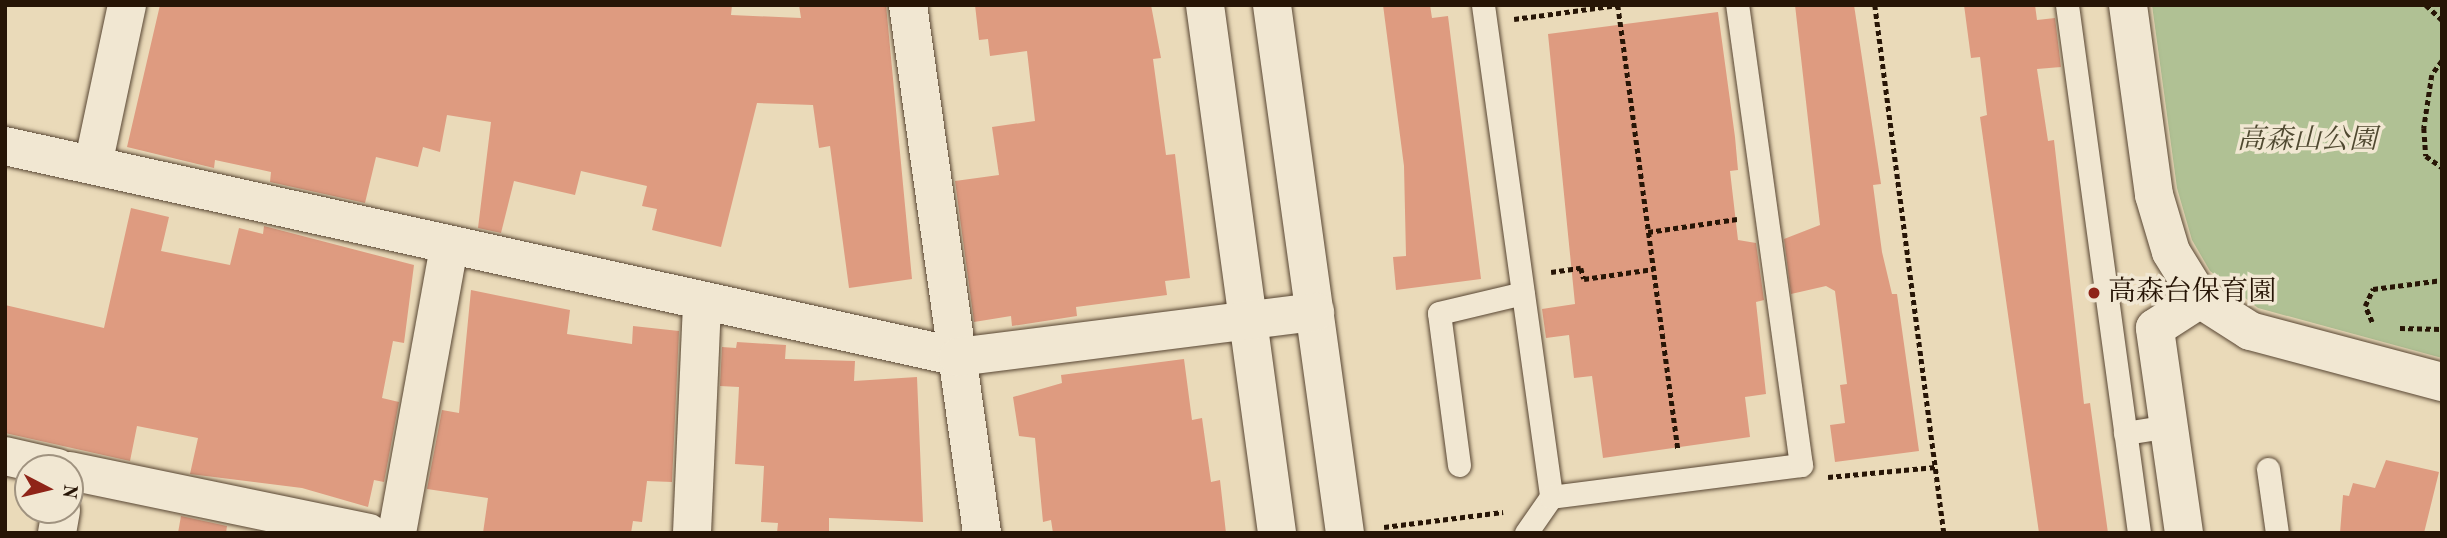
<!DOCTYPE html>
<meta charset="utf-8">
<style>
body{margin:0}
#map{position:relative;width:2447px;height:538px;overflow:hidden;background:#eadab9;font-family:"Old Standard TT","Noto Serif JP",serif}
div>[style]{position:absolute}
.green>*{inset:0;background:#b0c194}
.building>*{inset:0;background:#de9b80}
.path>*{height:4.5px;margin-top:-2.25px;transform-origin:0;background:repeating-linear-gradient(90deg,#271506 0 5px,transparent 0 8.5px)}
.roads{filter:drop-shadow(0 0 2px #584633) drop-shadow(0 0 2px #584633)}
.service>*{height:23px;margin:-11.5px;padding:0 11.5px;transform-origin:11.5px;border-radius:11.5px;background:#f1e7d2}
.minor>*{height:38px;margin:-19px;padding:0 19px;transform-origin:19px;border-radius:19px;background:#f1e7d2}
.tertiary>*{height:38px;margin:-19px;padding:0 19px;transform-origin:19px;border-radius:19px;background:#f1e7d2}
.dots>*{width:19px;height:19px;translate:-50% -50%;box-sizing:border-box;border:4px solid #f1e7d2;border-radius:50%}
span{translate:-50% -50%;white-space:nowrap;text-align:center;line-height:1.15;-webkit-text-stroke:7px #f1e7d2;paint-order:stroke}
.park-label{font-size:28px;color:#504931;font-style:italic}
.poi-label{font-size:28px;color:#271506}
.left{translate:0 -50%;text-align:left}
.frame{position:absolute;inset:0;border:7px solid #271506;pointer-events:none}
.north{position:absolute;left:14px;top:454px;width:70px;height:70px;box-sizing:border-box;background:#f1e7d2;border:2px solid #a09380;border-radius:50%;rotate:97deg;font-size:19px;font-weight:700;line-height:28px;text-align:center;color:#271506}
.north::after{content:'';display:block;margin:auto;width:24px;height:32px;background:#8f2418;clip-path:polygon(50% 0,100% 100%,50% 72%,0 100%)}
</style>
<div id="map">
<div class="green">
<div style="clip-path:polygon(2152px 5px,2442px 5px,2442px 358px,2258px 308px,2210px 271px,2192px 240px,2177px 188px)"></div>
</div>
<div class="building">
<div style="clip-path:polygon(160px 5px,732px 5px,731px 15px,801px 18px,799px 5px,886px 5px,912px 279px,849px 288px,830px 146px,819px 148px,813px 105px,757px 103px,721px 247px,652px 230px,657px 209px,642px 206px,647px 186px,581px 171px,575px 195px,514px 181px,501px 233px,478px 228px,491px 122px,447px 115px,440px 152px,423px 147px,418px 167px,376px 157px,365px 203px,270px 182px,271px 172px,215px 160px,214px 168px,127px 147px)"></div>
<div style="clip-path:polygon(975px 5px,1151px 5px,1161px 58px,1153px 59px,1166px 155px,1175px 154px,1190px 278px,1165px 281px,1167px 295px,1076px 307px,1077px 316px,1012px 326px,1011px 316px,974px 322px,955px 181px,999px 175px,992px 127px,1035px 121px,1027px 51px,990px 56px,988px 39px,979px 40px)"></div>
<div style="clip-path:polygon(1383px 5px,1430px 5px,1432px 18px,1448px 16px,1481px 279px,1396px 290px,1393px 257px,1406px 256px,1404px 166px)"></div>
<div style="clip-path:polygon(1795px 5px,1854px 5px,1881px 184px,1873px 185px,1882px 252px,1892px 294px,1897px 294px,1919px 451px,1835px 462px,1830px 425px,1845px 423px,1840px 385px,1847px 384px,1835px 291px,1826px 286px,1791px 294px,1784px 239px,1820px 225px)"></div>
<div style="clip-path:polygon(1964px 5px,2035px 5px,2037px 20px,2055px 18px,2061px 67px,2037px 69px,2048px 141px,2054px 140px,2084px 404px,2090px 403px,2108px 533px,2039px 533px,1980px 117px,1987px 115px,1980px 57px,1971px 58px)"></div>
<div style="clip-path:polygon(1718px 12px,1735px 137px,1738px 170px,1730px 171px,1738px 240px,1756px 243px,1764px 300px,1756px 302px,1766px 394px,1745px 397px,1750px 437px,1603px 458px,1592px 376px,1574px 378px,1569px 335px,1546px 338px,1542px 309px,1575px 304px,1548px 34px)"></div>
<div style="clip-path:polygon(131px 208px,169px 217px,161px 251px,230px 265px,239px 228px,263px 234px,264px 226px,414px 265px,404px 343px,393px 341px,382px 398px,399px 402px,384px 482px,374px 480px,368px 507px,302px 488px,190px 474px,198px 438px,137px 426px,130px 461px,5px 433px,5px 305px,104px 328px)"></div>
<div style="clip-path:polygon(471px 290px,570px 310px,567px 334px,632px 344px,633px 326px,679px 331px,672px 482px,647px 481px,642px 522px,633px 521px,631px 533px,483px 533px,488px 498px,427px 489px,442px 410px,459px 413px)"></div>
<div style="clip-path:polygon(737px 342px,786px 345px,785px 359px,855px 361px,854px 381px,917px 377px,923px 522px,829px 518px,829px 533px,777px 533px,778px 523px,761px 522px,764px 466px,735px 464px,739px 387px,720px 386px,722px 347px,736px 348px)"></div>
<div style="clip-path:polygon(1184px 359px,1192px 420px,1202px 418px,1211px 482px,1220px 480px,1226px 533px,1053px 533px,1051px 520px,1043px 522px,1035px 438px,1019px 436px,1013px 397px,1062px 383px,1061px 375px)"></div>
<div style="clip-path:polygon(2386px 460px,2439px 472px,2424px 533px,2340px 533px,2343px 495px,2349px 496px,2353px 483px,2375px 488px)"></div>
<div style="clip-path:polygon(181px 516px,227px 526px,226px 533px,178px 533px)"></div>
</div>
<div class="path">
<div style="left:1875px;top:5px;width:532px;rotate:82.55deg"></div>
<div style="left:2426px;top:5px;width:22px;rotate:43deg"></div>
<div style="left:1514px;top:19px;width:105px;rotate:-7.7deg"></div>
<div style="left:1618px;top:5px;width:450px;rotate:82.3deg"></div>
<div style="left:2442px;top:61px;width:17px;rotate:126deg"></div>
<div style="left:2432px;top:75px;width:54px;rotate:98.6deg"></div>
<div style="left:2424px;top:128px;width:28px;rotate:86deg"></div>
<div style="left:2426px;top:156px;width:19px;rotate:35deg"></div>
<div style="left:1648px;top:232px;width:90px;rotate:-8.3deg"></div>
<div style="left:1551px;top:272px;width:30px;rotate:-8deg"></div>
<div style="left:1581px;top:268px;width:11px;rotate:75deg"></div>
<div style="left:1584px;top:279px;width:70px;rotate:-8.2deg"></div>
<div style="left:2372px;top:322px;width:17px;rotate:-114deg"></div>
<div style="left:2365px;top:306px;width:19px;rotate:-65deg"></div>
<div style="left:2373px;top:289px;width:70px;rotate:-7.4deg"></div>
<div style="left:2400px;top:328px;width:42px;rotate:1.4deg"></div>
<div style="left:1828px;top:477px;width:108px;rotate:-5.3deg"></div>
<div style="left:1384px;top:527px;width:120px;rotate:-7.2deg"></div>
</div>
<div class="roads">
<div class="service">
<div style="left:1483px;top:5px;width:497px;rotate:82.1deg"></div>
<div style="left:1551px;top:497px;width:44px;rotate:124.8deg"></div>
<div style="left:2067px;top:5px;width:533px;rotate:82.23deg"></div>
<div style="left:2125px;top:433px;width:45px;rotate:-9deg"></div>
<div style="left:1459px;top:465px;width:153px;rotate:-97.5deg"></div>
<div style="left:1439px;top:313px;width:86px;rotate:-13.4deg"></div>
<div style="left:2268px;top:469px;width:65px;rotate:82deg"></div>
<div style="left:1551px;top:497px;width:252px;rotate:-7.3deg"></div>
<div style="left:1801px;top:465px;width:464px;rotate:-97.9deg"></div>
</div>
<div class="minor">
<div style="left:908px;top:5px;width:533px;rotate:82.02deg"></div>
<div style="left:2128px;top:5px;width:192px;rotate:82.2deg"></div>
<div style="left:2154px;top:195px;width:59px;rotate:73.4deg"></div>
<div style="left:2171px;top:252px;width:55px;rotate:58.3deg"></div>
<div style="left:2200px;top:299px;width:59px;rotate:32.6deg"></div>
<div style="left:2250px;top:331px;width:199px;rotate:14.9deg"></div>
<div style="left:93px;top:165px;width:164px;rotate:-78deg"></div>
<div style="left:5px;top:456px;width:54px;rotate:12.8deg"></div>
<div style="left:70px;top:471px;width:305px;rotate:11.7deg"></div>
<div style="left:57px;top:533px;width:23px;rotate:-80deg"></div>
<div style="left:397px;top:533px;width:290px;rotate:-79.7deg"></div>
<div style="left:692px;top:533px;width:228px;rotate:-87.5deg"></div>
<div style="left:2184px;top:533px;width:207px;rotate:-98.1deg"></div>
<div style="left:2155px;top:328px;width:54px;rotate:-32.8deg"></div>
</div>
<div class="tertiary">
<div style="left:1205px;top:5px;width:533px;rotate:82.23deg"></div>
<div style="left:1272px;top:5px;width:533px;rotate:82.13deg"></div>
<div style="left:5px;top:146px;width:976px;rotate:12.48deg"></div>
<div style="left:958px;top:357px;width:360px;rotate:-7.2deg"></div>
</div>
</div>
<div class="dots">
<div style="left:2094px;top:293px;background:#8f2418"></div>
</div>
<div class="park-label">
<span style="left:2307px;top:141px">高森山公園</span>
</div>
<div class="poi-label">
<span class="left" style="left:2108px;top:293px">高森台保育園</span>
</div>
<div class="frame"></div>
<div class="north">N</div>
</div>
